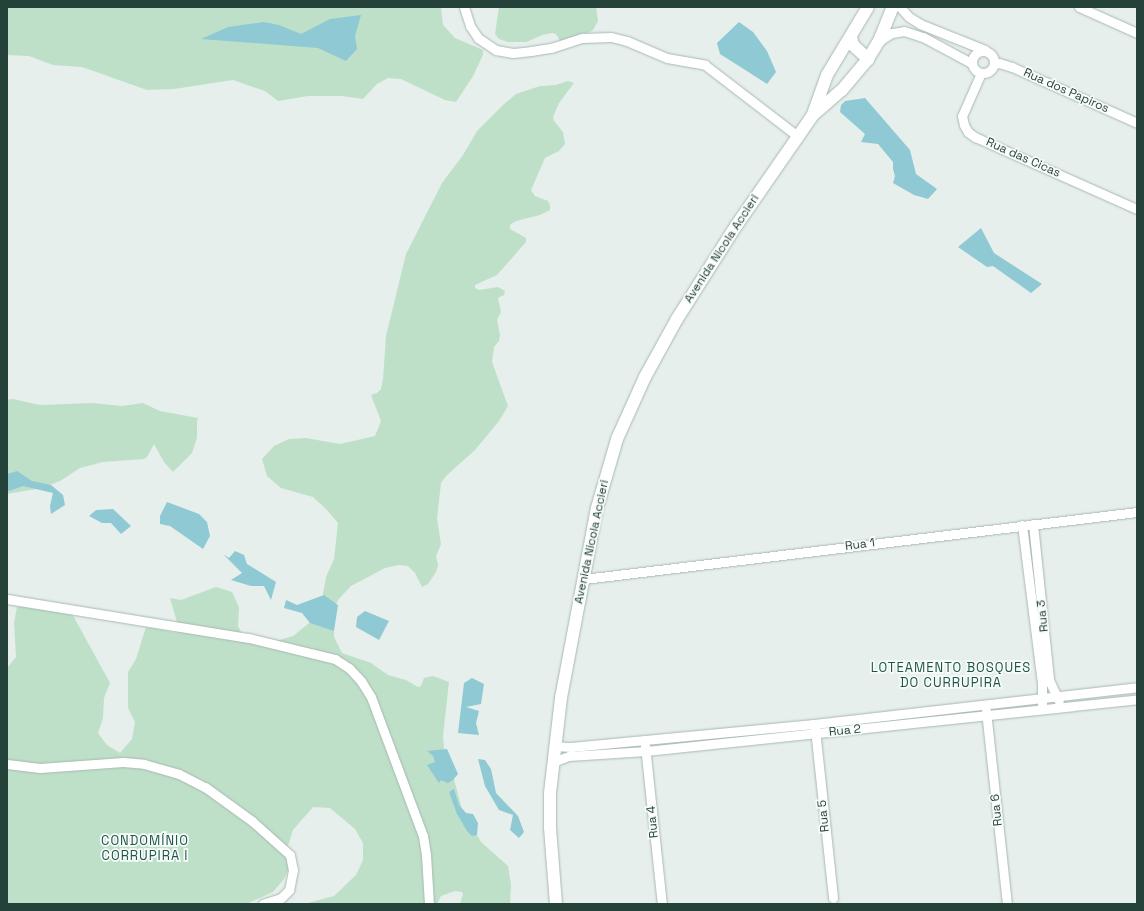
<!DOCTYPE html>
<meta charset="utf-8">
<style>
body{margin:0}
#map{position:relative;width:1144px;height:911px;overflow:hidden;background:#e6efeb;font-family:"Space Grotesk",sans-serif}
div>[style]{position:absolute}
.green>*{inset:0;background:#bfe0c8}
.water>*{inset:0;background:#8ec9d4}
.roads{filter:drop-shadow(0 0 1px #a8b8b2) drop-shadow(0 0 1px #a8b8b2)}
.street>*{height:9px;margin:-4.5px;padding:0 4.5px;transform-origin:4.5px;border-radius:4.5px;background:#fff}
.street>.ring{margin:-4.5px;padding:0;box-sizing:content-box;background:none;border:9px solid #fff;border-radius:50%}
.secondary>*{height:12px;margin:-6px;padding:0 6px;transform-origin:6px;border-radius:6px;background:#fff}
span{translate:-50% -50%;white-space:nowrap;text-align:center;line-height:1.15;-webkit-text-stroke:3.5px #f7fbf9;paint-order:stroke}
.street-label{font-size:12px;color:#24423a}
.neighbourhood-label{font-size:13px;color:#1f5548;letter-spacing:1px}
.frame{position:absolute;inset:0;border:8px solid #24423a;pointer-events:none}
</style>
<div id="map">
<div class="green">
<div style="clip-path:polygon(7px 7px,441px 7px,443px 25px,455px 38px,483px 50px,483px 55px,473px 76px,456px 102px,445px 100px,401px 79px,388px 78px,377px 84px,363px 99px,342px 96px,308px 96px,278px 101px,265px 91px,233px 80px,174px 89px,147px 90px,82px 67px,53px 65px,29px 56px,7px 55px)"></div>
<div style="clip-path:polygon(499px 7px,596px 7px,598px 21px,593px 30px,566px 45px,562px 44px,556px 34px,552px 33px,542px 35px,527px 42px,508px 42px,499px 39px,495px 34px)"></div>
<div style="clip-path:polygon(568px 81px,574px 83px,559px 103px,553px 117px,554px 121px,563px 132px,565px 144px,559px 151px,545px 158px,531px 190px,535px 196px,548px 201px,550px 205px,550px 210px,540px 215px,516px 221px,510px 225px,510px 229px,526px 238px,526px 242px,497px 275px,475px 285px,475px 288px,479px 290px,498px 287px,505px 291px,504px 295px,498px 298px,501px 312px,497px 320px,500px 335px,499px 341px,494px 347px,492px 362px,508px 406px,499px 421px,475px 450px,446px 476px,441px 483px,437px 518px,441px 544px,436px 556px,438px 565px,436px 572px,428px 584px,422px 587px,415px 573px,408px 566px,399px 565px,385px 568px,351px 586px,338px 600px,334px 608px,334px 637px,342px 653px,371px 663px,388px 675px,406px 680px,418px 687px,421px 686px,424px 678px,433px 676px,449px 682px,443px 736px,445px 758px,452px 772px,462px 809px,481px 842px,508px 866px,511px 885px,510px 904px,460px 904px,463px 894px,462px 892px,455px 891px,441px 896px,437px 904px,304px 904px,334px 896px,356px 875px,363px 860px,363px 843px,355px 829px,330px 808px,313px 807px,293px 830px,287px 849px,291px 864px,284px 879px,273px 892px,246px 904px,7px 904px,7px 668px,16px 657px,14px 623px,17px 607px,48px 607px,70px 610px,110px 683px,104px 698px,103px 718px,98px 733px,107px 745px,120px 753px,132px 739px,135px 722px,128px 708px,128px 672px,136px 659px,146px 627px,178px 633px,179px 629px,170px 598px,181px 600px,216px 587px,232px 592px,239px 607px,238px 626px,245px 640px,260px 646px,293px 636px,308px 624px,320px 611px,326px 577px,334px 559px,338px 523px,326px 509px,313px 497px,281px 488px,267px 476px,262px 459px,274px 446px,289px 439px,306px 438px,340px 444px,375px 436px,381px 421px,371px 395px,377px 393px,381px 389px,383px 379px,386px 336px,406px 254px,442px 183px,463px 155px,477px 131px,504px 104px,516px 94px,540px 86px,555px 85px)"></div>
<div style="clip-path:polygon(13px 399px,40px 405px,93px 403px,122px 406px,143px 403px,160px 411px,198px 418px,197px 421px,197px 438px,192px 453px,173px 472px,164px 462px,154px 444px,147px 457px,144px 459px,103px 462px,80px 468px,60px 481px,42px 488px,7px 494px,7px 400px)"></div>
</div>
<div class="water">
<div style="clip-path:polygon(361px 15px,355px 36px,357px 49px,346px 61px,318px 48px,201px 39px,228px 27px,264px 22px,279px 25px,301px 34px,330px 19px)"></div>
<div style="clip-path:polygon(739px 22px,753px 32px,767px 51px,776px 72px,767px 84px,720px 54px,717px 43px)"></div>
<div style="clip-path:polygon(865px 98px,910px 150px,916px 174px,937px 189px,928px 199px,914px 195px,893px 183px,895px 176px,893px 169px,893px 162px,878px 144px,861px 142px,865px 134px,840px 112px,841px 105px,845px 101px)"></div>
<div style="clip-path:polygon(981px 228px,994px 253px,1042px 284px,1031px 293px,993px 266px,987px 267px,958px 247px)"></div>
<div style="clip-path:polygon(17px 471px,32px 481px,51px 485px,63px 495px,65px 505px,51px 514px,50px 506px,53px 493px,23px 486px,9px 491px,7px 490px,7px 474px)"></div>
<div style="clip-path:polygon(167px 502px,199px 514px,207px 522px,210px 536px,203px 549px,170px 526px,160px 524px,160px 516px)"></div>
<div style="clip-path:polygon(113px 509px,131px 526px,121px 534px,111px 523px,102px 523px,89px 516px,96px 510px)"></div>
<div style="clip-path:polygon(235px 551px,244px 555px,247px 564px,276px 582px,271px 600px,264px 586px,251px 586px,231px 580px,242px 573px,223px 554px,229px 558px)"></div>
<div style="clip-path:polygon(324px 595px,338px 605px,334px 631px,310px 623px,302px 613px,284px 608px,286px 600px,297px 605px)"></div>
<div style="clip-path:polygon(365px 611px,389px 621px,379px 640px,356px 627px,357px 617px)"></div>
<div style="clip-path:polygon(472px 678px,484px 684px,481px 704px,466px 707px,479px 711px,476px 723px,479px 735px,458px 733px,464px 683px)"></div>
<div style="clip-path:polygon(447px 749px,458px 774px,453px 780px,448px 783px,441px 780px,439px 783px,427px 765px,435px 762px,433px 756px,427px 751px)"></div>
<div style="clip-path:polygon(478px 759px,485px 760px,491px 769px,496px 793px,518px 816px,524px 832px,519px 838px,510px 830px,513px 815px,499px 810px,485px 786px)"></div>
<div style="clip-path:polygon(454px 789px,459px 805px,466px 813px,473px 814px,478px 823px,477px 835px,472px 836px,467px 831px,457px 814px,449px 792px)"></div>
</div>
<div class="roads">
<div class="street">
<div style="left:464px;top:7px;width:20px;rotate:72deg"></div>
<div style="left:470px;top:26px;width:14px;rotate:56deg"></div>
<div style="left:478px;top:38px;width:22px;rotate:34deg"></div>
<div style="left:496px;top:50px;width:17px;rotate:10deg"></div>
<div style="left:513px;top:53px;width:18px;rotate:-6deg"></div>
<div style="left:531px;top:51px;width:20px;rotate:-9deg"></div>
<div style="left:551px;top:48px;width:33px;rotate:-18deg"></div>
<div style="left:582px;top:38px;width:29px;rotate:-2deg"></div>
<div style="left:611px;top:37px;width:16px;rotate:14deg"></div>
<div style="left:627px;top:41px;width:43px;rotate:23deg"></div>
<div style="left:667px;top:58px;width:39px;rotate:10deg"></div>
<div style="left:705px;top:65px;width:118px;rotate:37.5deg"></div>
<div style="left:900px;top:7px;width:13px;rotate:48deg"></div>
<div style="left:909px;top:17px;width:13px;rotate:32deg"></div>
<div style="left:920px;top:24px;width:70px;rotate:21.8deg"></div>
<div style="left:1079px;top:7px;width:64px;rotate:24.1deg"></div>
<div style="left:879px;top:41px;width:15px;rotate:-32deg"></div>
<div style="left:892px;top:33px;width:12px;rotate:-9deg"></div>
<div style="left:904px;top:31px;width:20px;rotate:18deg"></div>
<div style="left:923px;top:37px;width:55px;rotate:28.4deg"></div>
<div class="ring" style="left:972px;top:51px;width:13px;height:13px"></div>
<div style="left:994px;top:64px;width:5px;rotate:-11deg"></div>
<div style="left:999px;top:63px;width:14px;rotate:17deg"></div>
<div style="left:1012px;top:67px;width:137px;rotate:24.1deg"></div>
<div style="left:981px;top:73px;width:47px;rotate:113.8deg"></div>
<div style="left:962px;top:116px;width:9px;rotate:77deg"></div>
<div style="left:964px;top:125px;width:8px;rotate:60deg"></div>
<div style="left:968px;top:132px;width:9px;rotate:36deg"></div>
<div style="left:975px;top:137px;width:177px;rotate:24deg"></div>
<div style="left:1033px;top:524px;width:157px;rotate:84.1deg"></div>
<div style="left:1049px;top:680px;width:23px;rotate:65deg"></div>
<div style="left:1022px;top:525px;width:159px;rotate:82.8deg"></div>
<div style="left:1042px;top:683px;width:21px;rotate:90deg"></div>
<div style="left:584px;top:579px;width:557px;rotate:-6.91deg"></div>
<div style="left:7px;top:599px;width:245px;rotate:9.2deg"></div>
<div style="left:249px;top:638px;width:89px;rotate:13.7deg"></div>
<div style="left:335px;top:659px;width:17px;rotate:33deg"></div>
<div style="left:349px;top:668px;width:18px;rotate:47deg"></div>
<div style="left:361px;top:681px;width:19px;rotate:58deg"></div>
<div style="left:371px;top:697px;width:148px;rotate:69.5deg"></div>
<div style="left:423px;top:836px;width:19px;rotate:81deg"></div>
<div style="left:426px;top:855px;width:49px;rotate:86.5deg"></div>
<div style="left:986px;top:711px;width:194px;rotate:83.8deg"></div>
<div style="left:815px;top:729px;width:170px;rotate:83.9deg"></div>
<div style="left:555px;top:746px;width:16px;rotate:4deg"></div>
<div style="left:571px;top:747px;width:244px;rotate:-5.4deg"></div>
<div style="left:814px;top:724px;width:325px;rotate:-6.5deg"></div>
<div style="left:645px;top:746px;width:159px;rotate:83.9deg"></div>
<div style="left:553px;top:762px;width:17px;rotate:-21deg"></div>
<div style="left:569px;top:756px;width:77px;rotate:-3.7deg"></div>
<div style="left:646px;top:751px;width:494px;rotate:-6deg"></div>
<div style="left:7px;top:764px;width:33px;rotate:7deg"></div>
<div style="left:40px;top:768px;width:83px;rotate:-4.1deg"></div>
<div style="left:123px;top:762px;width:21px;rotate:5deg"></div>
<div style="left:144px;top:764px;width:36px;rotate:16deg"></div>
<div style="left:179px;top:774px;width:29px;rotate:27deg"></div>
<div style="left:205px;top:787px;width:58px;rotate:35.9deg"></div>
<div style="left:252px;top:821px;width:51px;rotate:41.8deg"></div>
<div style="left:290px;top:855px;width:15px;rotate:79deg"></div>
<div style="left:293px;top:870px;width:20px;rotate:101deg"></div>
<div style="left:289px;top:890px;width:11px;rotate:135deg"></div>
<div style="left:281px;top:898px;width:19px;rotate:162deg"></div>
</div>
<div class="secondary">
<div style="left:851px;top:37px;width:8px;rotate:76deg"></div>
<div style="left:853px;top:45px;width:21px;rotate:43deg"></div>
<div style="left:813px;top:114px;width:41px;rotate:-70.3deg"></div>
<div style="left:827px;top:75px;width:79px;rotate:-58.9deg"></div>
<div style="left:556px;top:904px;width:77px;rotate:-94.5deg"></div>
<div style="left:550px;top:827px;width:34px;rotate:-90deg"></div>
<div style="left:550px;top:793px;width:96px;rotate:-83.4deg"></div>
<div style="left:561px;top:698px;width:193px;rotate:-79.3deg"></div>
<div style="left:597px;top:508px;width:72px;rotate:-73.8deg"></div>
<div style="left:617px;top:439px;width:68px;rotate:-65.7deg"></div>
<div style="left:645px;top:377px;width:66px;rotate:-61.1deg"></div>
<div style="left:677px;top:319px;width:110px;rotate:-57.6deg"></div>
<div style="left:736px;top:226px;width:135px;rotate:-55.3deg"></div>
<div style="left:813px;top:115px;width:38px;rotate:-41deg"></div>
<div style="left:842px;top:90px;width:40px;rotate:-50deg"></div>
<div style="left:868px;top:59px;width:21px;rotate:-59deg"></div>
<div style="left:879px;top:41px;width:37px;rotate:-68deg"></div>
</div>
</div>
<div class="street-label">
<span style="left:1066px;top:91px;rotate:24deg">Rua dos Papiros</span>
<span style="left:1023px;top:158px;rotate:24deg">Rua das Cicas</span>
<span style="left:722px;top:249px;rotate:-57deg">Avenida Nicola Accieri</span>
<span style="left:592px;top:542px;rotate:-78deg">Avenida Nicola Accieri</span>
<span style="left:860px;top:545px;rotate:-7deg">Rua 1</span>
<span style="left:1043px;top:616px;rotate:-96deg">Rua 3</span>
<span style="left:845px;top:731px;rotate:-6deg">Rua 2</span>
<span style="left:997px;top:810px;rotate:-96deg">Rua 6</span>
<span style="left:824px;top:816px;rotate:-96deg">Rua 5</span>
<span style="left:653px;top:822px;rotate:-96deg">Rua 4</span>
</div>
<div class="neighbourhood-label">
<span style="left:951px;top:676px">LOTEAMENTO BOSQUES<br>DO CURRUPIRA</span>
<span style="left:145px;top:849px">CONDOMÍNIO<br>CORRUPIRA I</span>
</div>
<div class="frame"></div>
</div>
